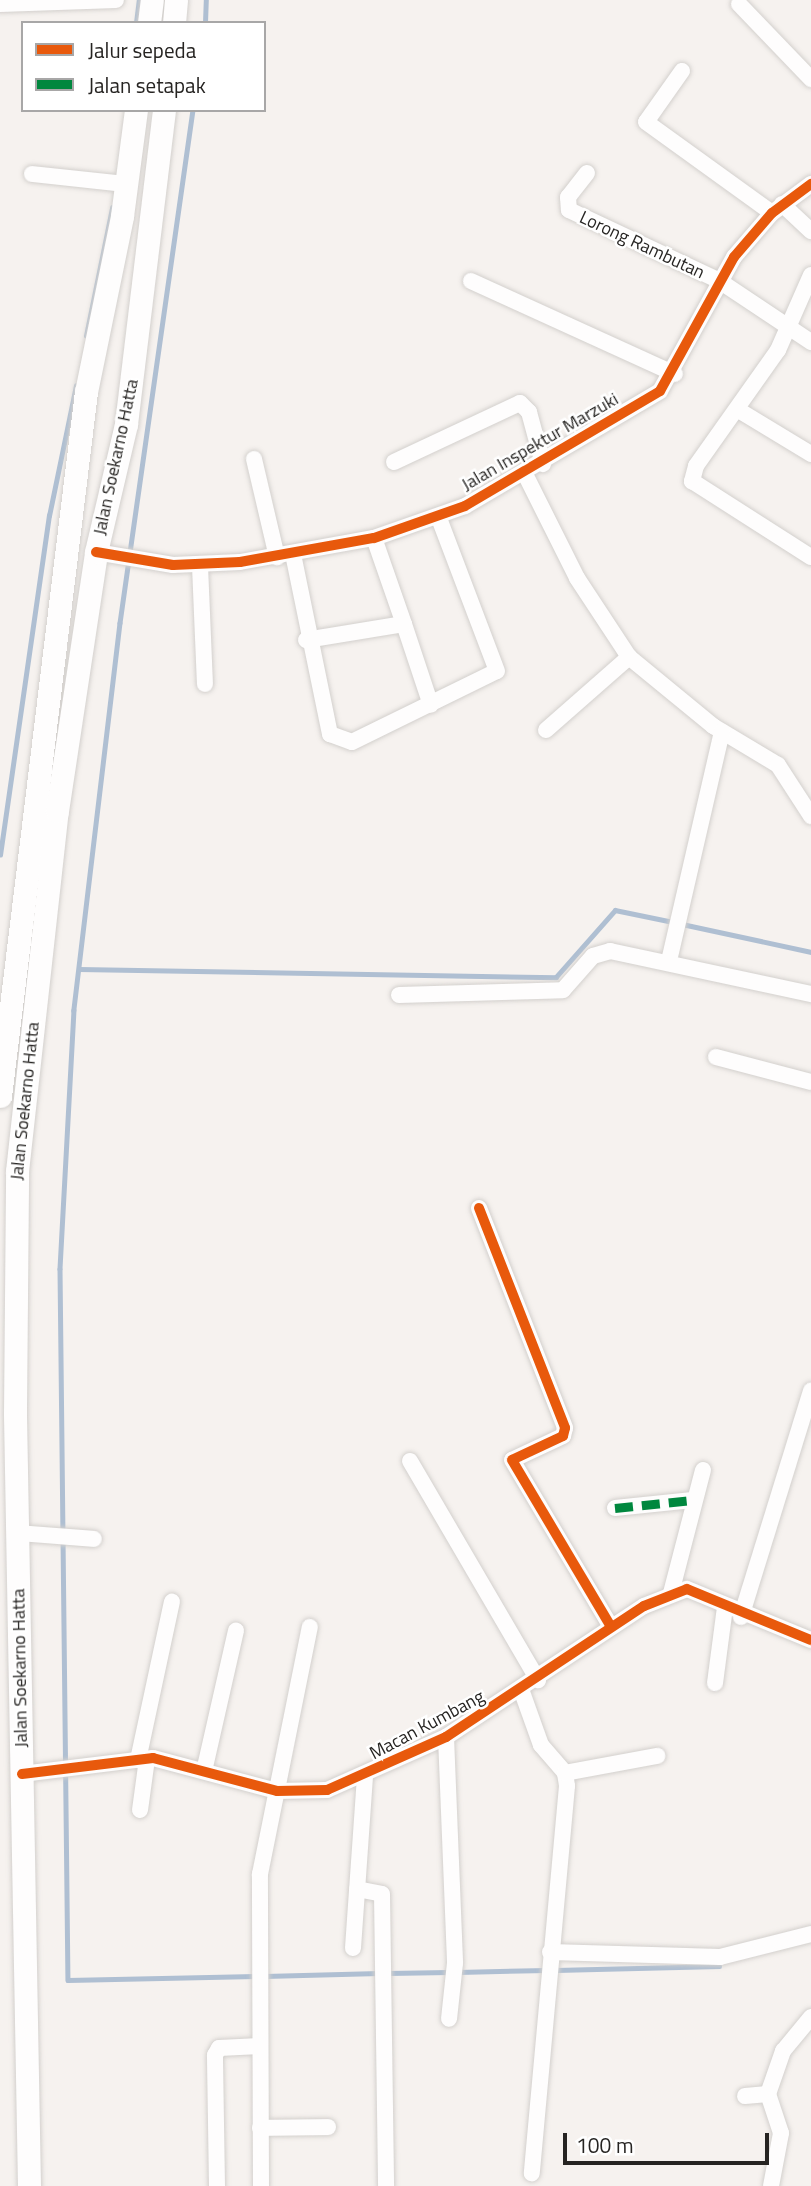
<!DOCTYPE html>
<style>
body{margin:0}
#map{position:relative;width:811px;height:2186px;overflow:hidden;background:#f6f2ef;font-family:"Titillium Web",sans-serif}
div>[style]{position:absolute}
.stream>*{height:4.5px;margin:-2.25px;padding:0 2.25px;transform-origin:2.25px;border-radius:2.25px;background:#afbfd2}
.roads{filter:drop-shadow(0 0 2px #d3d0cd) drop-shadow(0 0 2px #d3d0cd)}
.minor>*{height:16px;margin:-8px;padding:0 8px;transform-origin:8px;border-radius:8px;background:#fefdfd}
.highway>*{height:23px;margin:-11.5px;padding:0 11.5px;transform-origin:11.5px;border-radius:11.5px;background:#fefdfd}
.quiet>*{height:9px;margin-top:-4.5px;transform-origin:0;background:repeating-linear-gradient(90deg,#00873e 0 18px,transparent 0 27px)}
.cycleway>*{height:10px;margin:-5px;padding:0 5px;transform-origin:5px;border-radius:5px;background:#e8590c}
span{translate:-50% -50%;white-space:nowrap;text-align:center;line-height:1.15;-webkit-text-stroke:5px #fff;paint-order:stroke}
.street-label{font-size:18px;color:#262422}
.legend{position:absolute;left:21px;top:21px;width:245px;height:91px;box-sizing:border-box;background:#fff;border:2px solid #a8a7a7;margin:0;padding:9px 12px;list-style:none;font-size:21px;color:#262422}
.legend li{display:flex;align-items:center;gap:14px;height:35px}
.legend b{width:35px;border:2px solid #a8a7a7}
.scale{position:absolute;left:563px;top:2133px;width:206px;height:32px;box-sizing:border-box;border:4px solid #262422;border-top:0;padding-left:9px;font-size:21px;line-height:24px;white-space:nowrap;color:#262422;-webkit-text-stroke:5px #fff;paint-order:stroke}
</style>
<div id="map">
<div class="stream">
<div style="left:136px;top:23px;width:23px;rotate:-83deg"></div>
<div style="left:205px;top:23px;width:23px;rotate:-88deg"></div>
<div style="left:193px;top:110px;width:518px;rotate:98.1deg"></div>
<div style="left:120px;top:623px;width:390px;rotate:96.8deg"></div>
<div style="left:74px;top:1010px;width:259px;rotate:93.1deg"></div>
<div style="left:60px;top:1269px;width:711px;rotate:89.36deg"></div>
<div style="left:68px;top:1980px;width:188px;rotate:-1.2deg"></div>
<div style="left:86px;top:336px;width:131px;rotate:-78.5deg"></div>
<div style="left:0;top:855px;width:343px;rotate:-81.8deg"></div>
<div style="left:49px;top:516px;width:133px;rotate:-78.3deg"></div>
<div style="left:682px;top:924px;width:132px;rotate:12.2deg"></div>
<div style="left:79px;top:969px;width:477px;rotate:1deg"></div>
<div style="left:556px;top:977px;width:89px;rotate:-48.6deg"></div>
<div style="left:615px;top:910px;width:59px;rotate:11.7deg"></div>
<div style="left:556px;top:1970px;width:163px;rotate:-1.4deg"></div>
<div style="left:458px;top:1972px;width:89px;rotate:-1.3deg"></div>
<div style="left:388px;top:1973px;width:61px;rotate:-0.9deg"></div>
<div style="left:265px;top:1976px;width:114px;rotate:-1.5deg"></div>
</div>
<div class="roads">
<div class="minor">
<div style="left:0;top:4px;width:116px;rotate:-2deg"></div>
<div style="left:739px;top:4px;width:104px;rotate:46.2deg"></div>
<div style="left:682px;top:71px;width:62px;rotate:125.2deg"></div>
<div style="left:646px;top:122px;width:155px;rotate:35.8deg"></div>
<div style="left:587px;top:173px;width:31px;rotate:128deg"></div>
<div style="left:568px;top:197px;width:13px;rotate:86deg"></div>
<div style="left:569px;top:210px;width:165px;rotate:25.2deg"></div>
<div style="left:718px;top:280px;width:112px;rotate:33.7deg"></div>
<div style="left:32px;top:174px;width:95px;rotate:6.1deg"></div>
<div style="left:782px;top:204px;width:40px;rotate:43deg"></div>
<div style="left:811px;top:275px;width:82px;rotate:113.7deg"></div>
<div style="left:778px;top:350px;width:142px;rotate:125.3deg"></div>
<div style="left:696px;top:466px;width:16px;rotate:105deg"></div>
<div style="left:692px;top:481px;width:141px;rotate:32.6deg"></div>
<div style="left:471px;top:281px;width:224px;rotate:24.5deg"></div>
<div style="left:740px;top:411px;width:83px;rotate:31.2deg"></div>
<div style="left:254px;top:459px;width:101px;rotate:76.8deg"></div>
<div style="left:394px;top:462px;width:139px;rotate:-25.1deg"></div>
<div style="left:520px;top:403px;width:13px;rotate:45deg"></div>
<div style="left:529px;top:412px;width:54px;rotate:74.9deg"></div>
<div style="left:525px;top:474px;width:116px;rotate:63.4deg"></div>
<div style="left:577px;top:578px;width:95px;rotate:56.6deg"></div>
<div style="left:629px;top:657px;width:109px;rotate:39.4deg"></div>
<div style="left:713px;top:726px;width:76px;rotate:31deg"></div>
<div style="left:778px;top:765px;width:61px;rotate:57.1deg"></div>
<div style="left:96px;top:552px;width:78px;rotate:9.6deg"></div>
<div style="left:173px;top:565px;width:67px;rotate:-2.6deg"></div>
<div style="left:240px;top:562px;width:136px;rotate:-10.2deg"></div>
<div style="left:374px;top:538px;width:96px;rotate:-19.4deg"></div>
<div style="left:465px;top:506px;width:226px;rotate:-30.5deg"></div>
<div style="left:660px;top:391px;width:153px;rotate:-61.1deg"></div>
<div style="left:734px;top:257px;width:58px;rotate:-49.2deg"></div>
<div style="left:772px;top:213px;width:49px;rotate:-36.6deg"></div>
<div style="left:293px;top:554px;width:184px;rotate:78.4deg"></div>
<div style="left:330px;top:734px;width:23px;rotate:20deg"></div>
<div style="left:352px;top:742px;width:161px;rotate:-26.1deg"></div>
<div style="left:497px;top:671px;width:164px;rotate:-110.8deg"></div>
<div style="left:200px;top:566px;width:118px;rotate:87.6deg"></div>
<div style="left:404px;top:624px;width:85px;rotate:71.6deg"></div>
<div style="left:306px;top:640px;width:99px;rotate:-9.3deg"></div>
<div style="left:404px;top:624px;width:91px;rotate:-109.2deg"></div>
<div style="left:546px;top:730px;width:111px;rotate:-41.3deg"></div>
<div style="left:669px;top:961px;width:235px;rotate:-77deg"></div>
<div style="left:399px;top:995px;width:164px;rotate:-1.7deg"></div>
<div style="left:563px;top:990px;width:45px;rotate:-48.6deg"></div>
<div style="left:593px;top:956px;width:18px;rotate:-16deg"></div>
<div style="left:610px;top:951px;width:206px;rotate:12.1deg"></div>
<div style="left:716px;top:1057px;width:98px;rotate:14.7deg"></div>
<div style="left:479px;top:1208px;width:236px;rotate:68.6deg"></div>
<div style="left:565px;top:1428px;width:8px;rotate:104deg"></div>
<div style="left:563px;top:1436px;width:56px;rotate:154.8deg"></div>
<div style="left:512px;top:1460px;width:194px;rotate:59.3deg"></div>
<div style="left:410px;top:1461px;width:254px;rotate:59.7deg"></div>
<div style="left:615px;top:1508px;width:78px;rotate:-5.9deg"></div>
<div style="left:18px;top:1533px;width:76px;rotate:4.5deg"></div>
<div style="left:671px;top:1593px;width:127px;rotate:-75.4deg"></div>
<div style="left:741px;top:1617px;width:237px;rotate:-72.8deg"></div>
<div style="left:715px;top:1683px;width:77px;rotate:-82.5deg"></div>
<div style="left:522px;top:1692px;width:56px;rotate:70.3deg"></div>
<div style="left:541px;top:1745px;width:37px;rotate:49deg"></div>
<div style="left:565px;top:1773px;width:13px;rotate:81deg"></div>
<div style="left:567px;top:1786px;width:389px;rotate:95.2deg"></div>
<div style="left:446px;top:1737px;width:226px;rotate:87.7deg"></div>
<div style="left:455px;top:1963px;width:56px;rotate:96.1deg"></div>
<div style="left:138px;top:1760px;width:162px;rotate:-77.9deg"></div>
<div style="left:205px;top:1767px;width:140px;rotate:-77.2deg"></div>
<div style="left:565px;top:1773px;width:94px;rotate:-10.5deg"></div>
<div style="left:22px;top:1774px;width:132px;rotate:-7deg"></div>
<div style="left:153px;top:1758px;width:128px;rotate:14.9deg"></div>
<div style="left:277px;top:1791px;width:50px;rotate:-1.1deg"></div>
<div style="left:327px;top:1790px;width:130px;rotate:-24deg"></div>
<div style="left:446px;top:1737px;width:237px;rotate:-33.5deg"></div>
<div style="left:644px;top:1606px;width:46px;rotate:-21.6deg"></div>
<div style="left:687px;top:1589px;width:134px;rotate:22.4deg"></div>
<div style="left:140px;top:1810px;width:51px;rotate:-82.2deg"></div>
<div style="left:357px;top:1889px;width:25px;rotate:11deg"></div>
<div style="left:382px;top:1894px;width:292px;rotate:89.2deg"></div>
<div style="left:353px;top:1948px;width:171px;rotate:-86deg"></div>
<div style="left:550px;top:1952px;width:170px;rotate:1.7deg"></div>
<div style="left:720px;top:1957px;width:94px;rotate:-14.2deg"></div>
<div style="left:745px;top:2096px;width:23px;rotate:-5deg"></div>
<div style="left:260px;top:2128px;width:68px;rotate:-0.8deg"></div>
<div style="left:217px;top:2186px;width:131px;rotate:-90.9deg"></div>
<div style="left:215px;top:2055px;width:8px;rotate:-60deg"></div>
<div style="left:219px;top:2048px;width:41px;rotate:-2.8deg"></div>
<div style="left:261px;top:2186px;width:312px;rotate:-90.2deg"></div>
<div style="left:260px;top:1874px;width:252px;rotate:-78.6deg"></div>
<div style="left:771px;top:2186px;width:54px;rotate:-79.3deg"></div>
<div style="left:781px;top:2133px;width:41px;rotate:-108.4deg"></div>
<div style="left:768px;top:2094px;width:46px;rotate:-70.8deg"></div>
<div style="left:783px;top:2051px;width:44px;rotate:-50.5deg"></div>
</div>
<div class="highway">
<div style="left:149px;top:23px;width:23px;rotate:-83deg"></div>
<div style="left:174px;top:23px;width:23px;rotate:-85deg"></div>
<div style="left:0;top:1096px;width:709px;rotate:-83.04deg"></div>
<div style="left:86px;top:392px;width:180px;rotate:-78.4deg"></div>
<div style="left:122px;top:216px;width:107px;rotate:-82.5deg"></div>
<div style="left:29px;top:2186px;width:773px;rotate:-91.04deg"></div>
<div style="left:15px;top:1413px;width:242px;rotate:-89.5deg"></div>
<div style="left:17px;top:1171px;width:362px;rotate:-83.7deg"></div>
<div style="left:57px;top:811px;width:262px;rotate:-81.4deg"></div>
<div style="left:96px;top:552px;width:131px;rotate:-76.8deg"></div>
<div style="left:126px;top:424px;width:316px;rotate:-83.1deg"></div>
</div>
</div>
<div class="quiet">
<div style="left:615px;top:1508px;width:78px;rotate:-5.9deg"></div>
</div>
<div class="cycleway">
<div style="left:96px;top:552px;width:78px;rotate:9.6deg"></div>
<div style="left:173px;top:565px;width:67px;rotate:-2.6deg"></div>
<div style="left:240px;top:562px;width:136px;rotate:-10.2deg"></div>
<div style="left:374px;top:538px;width:96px;rotate:-19.4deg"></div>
<div style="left:465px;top:506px;width:226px;rotate:-30.5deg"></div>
<div style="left:660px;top:391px;width:153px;rotate:-61.1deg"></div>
<div style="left:734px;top:257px;width:58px;rotate:-49.2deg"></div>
<div style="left:772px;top:213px;width:49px;rotate:-36.6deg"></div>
<div style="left:479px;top:1208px;width:236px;rotate:68.6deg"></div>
<div style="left:565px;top:1428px;width:8px;rotate:104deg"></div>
<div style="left:563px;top:1436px;width:56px;rotate:154.8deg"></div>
<div style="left:512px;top:1460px;width:194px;rotate:59.3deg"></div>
<div style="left:22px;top:1774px;width:132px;rotate:-7deg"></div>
<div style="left:153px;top:1758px;width:128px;rotate:14.9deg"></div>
<div style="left:277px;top:1791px;width:50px;rotate:-1.1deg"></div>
<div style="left:327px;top:1790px;width:130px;rotate:-24deg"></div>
<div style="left:446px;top:1737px;width:237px;rotate:-33.5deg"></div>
<div style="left:644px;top:1606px;width:46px;rotate:-21.6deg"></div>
<div style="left:687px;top:1589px;width:134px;rotate:22.4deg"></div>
</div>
<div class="street-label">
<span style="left:642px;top:245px;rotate:25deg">Lorong Rambutan</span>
<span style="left:540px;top:442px;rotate:-30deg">Jalan Inspektur Marzuki</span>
<span style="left:116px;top:457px;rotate:-78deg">Jalan Soekarno Hatta</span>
<span style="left:25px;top:1101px;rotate:-84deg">Jalan Soekarno Hatta</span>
<span style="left:20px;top:1668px;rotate:-91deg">Jalan Soekarno Hatta</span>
<span style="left:427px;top:1725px;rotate:-28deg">Macan Kumbang</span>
</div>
<ul class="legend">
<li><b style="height:9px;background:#e8590c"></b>Jalur sepeda</li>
<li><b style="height:9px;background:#00873e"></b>Jalan setapak</li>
</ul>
<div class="scale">100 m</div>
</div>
